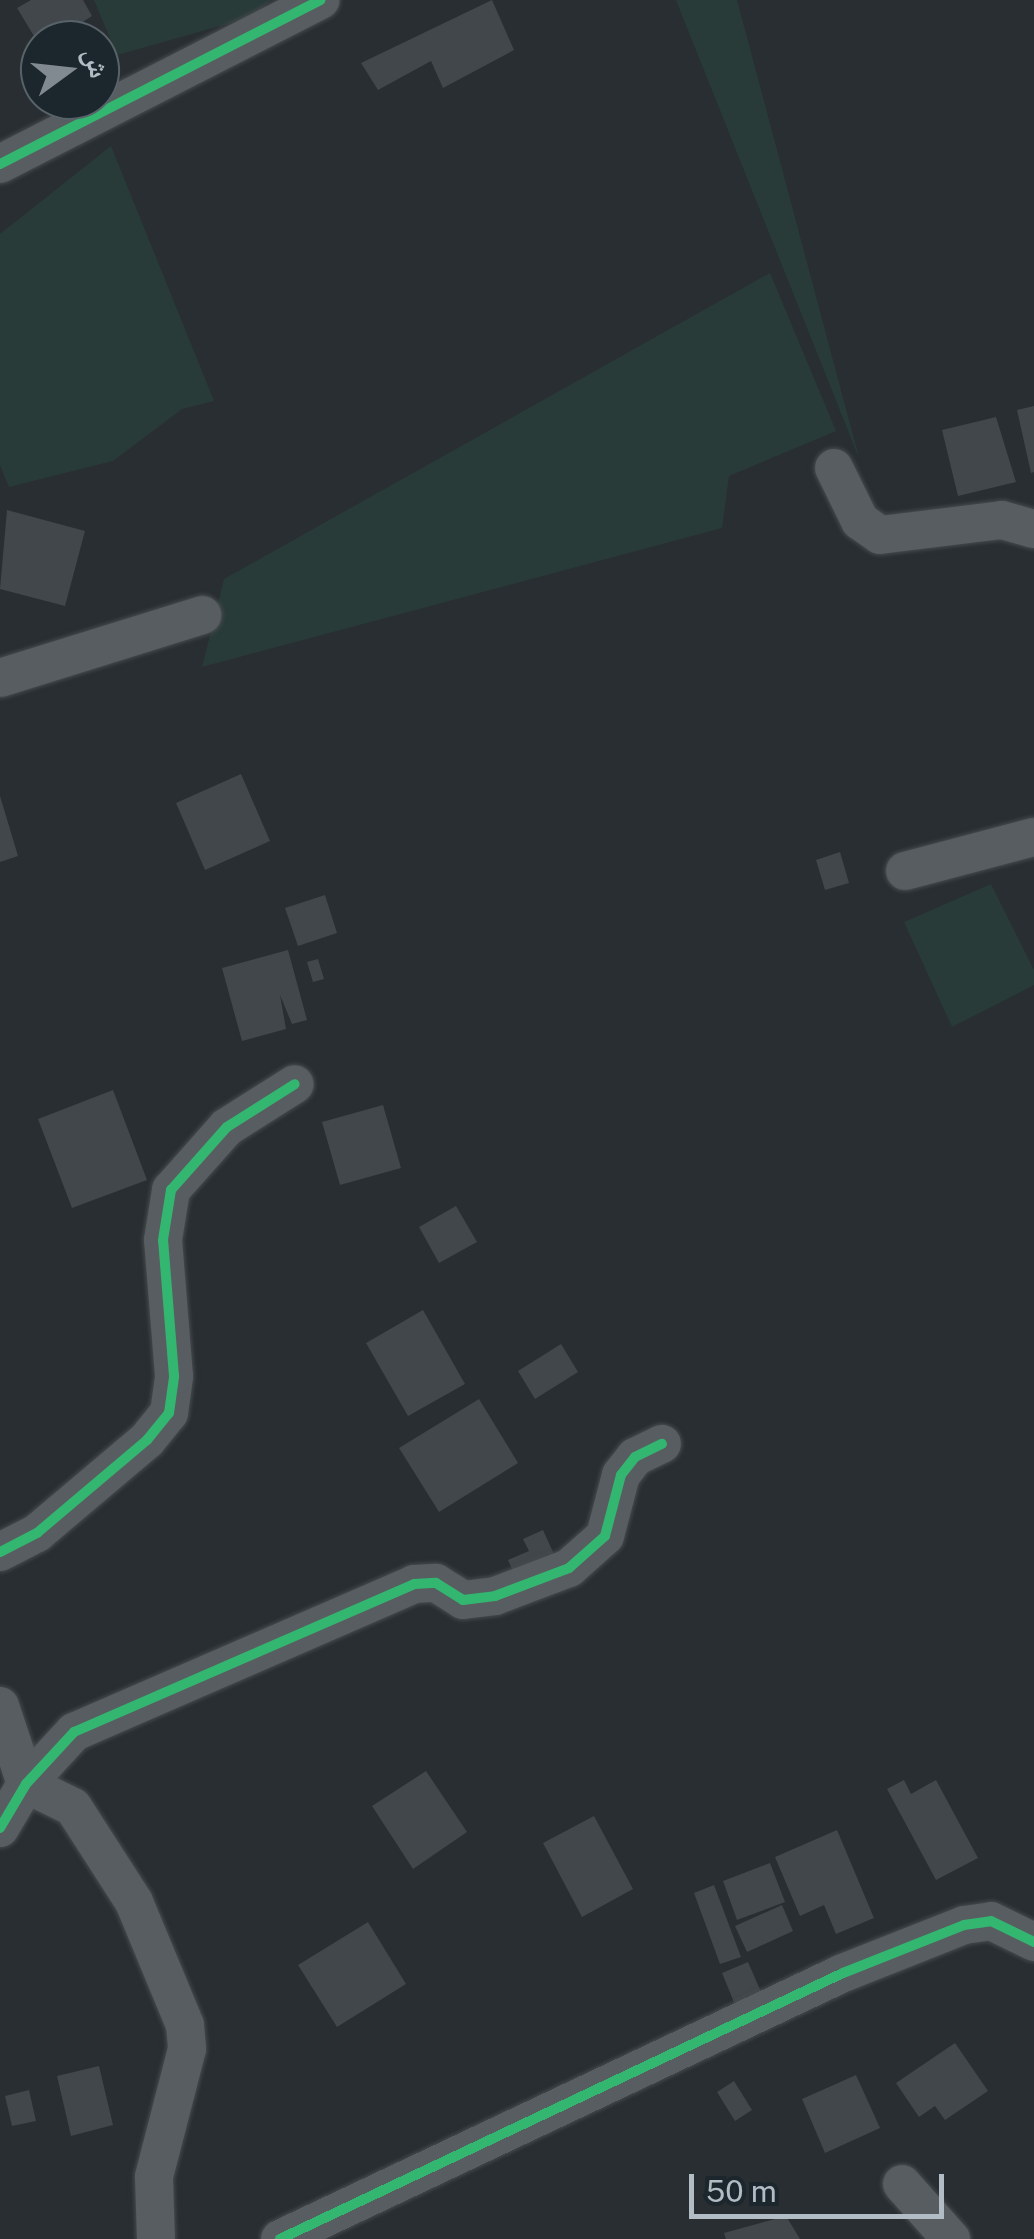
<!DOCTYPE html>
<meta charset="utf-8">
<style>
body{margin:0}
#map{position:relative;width:1034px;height:2239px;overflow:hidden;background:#282e32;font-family:"Public Sans","Noto Naskh Arabic",sans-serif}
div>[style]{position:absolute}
.green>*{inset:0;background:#293b39}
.building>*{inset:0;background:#41474b}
.roads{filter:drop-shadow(0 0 2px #464a4d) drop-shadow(0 0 2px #464a4d)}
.minor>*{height:38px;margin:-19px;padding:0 19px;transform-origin:19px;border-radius:19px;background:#585d61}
.cycleway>*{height:10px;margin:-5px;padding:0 5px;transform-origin:5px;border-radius:5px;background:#33b770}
span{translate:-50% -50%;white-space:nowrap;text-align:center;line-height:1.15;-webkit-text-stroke:8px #1c262d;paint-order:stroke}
.north{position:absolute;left:20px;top:20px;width:100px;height:100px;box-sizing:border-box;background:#1c262d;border:2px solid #586269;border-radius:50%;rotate:75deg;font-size:28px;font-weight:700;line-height:40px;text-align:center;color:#b2bcc4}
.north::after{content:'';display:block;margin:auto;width:35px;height:45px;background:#828a91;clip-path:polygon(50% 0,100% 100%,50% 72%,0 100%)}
.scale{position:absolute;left:689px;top:2174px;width:255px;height:45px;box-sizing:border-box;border:5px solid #b2bcc4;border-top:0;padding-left:12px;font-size:30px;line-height:35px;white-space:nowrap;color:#b2bcc4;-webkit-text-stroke:8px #1c262d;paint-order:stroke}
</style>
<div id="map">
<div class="green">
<div style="clip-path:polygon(94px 0,271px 0,252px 17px,117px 55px)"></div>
<div style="clip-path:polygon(676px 0,737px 0,859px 458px)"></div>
<div style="clip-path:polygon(111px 146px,214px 401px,182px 409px,113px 461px,9px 487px,0 465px,0 234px)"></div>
<div style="clip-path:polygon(770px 273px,836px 431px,729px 476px,722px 528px,202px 667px,224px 579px)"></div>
<div style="clip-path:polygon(991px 884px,1034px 970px,1034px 985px,952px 1027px,904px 922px)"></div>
</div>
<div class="building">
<div style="clip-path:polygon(31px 0,83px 0,92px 16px,81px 23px,89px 37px,40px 40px,40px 46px,17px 8px)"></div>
<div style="clip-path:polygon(492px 0,514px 50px,443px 88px,431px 61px,378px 90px,361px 63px)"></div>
<div style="clip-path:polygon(1034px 406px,1034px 472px,1031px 473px,1017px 410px)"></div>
<div style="clip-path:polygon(996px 417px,1016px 482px,958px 496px,942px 430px)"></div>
<div style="clip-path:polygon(7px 510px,85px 531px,65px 606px,0 589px)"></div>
<div style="clip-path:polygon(241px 774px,270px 841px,205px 870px,176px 803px)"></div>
<div style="clip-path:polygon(0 796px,18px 856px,0 862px)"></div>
<div style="clip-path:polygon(840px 852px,849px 883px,825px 890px,816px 860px)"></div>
<div style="clip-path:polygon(325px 895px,337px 933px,298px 946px,285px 908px)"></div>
<div style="clip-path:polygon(288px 950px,307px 1020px,292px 1024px,280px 995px,286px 1029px,242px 1041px,222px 968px)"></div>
<div style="clip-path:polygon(318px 959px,324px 979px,313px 982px,307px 962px)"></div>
<div style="clip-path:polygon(113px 1090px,147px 1180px,72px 1208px,38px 1119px)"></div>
<div style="clip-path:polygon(383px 1105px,401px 1168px,340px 1185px,322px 1122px)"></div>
<div style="clip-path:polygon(456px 1206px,477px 1242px,439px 1263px,419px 1227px)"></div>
<div style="clip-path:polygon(423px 1310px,465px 1384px,408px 1416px,366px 1343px)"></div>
<div style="clip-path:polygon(561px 1344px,578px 1372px,535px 1399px,518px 1371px)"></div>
<div style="clip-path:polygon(479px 1399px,518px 1463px,439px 1512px,399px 1448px)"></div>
<div style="clip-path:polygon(543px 1530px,558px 1563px,517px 1580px,508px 1560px,529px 1551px,523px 1539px)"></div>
<div style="clip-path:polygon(426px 1771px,467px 1832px,413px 1869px,372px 1806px)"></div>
<div style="clip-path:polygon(904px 1780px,911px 1794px,936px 1780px,978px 1858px,936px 1880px,887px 1789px)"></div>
<div style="clip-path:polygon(594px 1816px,633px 1889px,582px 1917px,543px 1843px)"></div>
<div style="clip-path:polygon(837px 1830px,874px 1918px,836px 1934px,824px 1905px,800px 1916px,775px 1857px)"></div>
<div style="clip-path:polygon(770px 1863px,785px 1902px,737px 1920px,723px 1881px)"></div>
<div style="clip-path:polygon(714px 1885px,741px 1957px,720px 1964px,694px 1893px)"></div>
<div style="clip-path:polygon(782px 1905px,793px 1931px,747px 1952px,735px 1926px)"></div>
<div style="clip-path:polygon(368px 1922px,406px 1984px,337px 2027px,298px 1965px)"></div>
<div style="clip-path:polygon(748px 1962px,765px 2001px,738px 2012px,722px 1973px)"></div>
<div style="clip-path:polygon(955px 2043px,988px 2091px,945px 2120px,935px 2106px,919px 2117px,896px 2083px)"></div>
<div style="clip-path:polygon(99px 2066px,113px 2125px,71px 2136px,57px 2076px)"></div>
<div style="clip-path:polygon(856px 2075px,880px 2128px,825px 2153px,802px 2099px)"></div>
<div style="clip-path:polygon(734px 2081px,752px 2110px,735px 2121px,717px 2092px)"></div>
<div style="clip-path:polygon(29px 2090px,36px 2121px,12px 2126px,5px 2096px)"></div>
<div style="clip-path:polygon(786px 2216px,800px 2239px,726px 2239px,724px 2233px)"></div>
</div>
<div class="roads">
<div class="minor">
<div style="left:0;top:164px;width:360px;rotate:-27.1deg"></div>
<div style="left:834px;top:468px;width:59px;rotate:63.9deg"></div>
<div style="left:860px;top:521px;width:24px;rotate:35deg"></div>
<div style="left:880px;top:535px;width:123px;rotate:-7deg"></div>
<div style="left:1002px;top:520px;width:33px;rotate:16deg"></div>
<div style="left:0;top:678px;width:212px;rotate:-17.3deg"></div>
<div style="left:905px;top:871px;width:133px;rotate:-14.8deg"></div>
<div style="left:0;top:1552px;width:42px;rotate:-27.2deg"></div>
<div style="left:37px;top:1533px;width:144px;rotate:-40.2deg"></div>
<div style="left:147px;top:1440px;width:35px;rotate:-51deg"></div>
<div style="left:169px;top:1413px;width:37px;rotate:-82deg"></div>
<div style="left:174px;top:1376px;width:136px;rotate:-94.6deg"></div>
<div style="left:163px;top:1240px;width:51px;rotate:-80.9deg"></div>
<div style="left:171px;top:1190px;width:84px;rotate:-48.4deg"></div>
<div style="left:227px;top:1127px;width:80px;rotate:-32.3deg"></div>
<div style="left:0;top:1706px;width:82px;rotate:71.6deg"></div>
<div style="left:26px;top:1784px;width:52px;rotate:26.1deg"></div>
<div style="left:73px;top:1807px;width:113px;rotate:57.3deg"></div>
<div style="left:134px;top:1902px;width:133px;rotate:67.5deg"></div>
<div style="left:185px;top:2025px;width:24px;rotate:85deg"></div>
<div style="left:187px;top:2049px;width:132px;rotate:104.5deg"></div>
<div style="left:154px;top:2177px;width:62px;rotate:88.2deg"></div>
<div style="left:0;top:1828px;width:51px;rotate:-59.4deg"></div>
<div style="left:26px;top:1784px;width:71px;rotate:-47.3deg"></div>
<div style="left:74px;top:1732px;width:371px;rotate:-23.5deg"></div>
<div style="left:414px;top:1584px;width:22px;rotate:-3deg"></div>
<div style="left:436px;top:1583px;width:32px;rotate:32deg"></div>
<div style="left:463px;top:1600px;width:32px;rotate:-7deg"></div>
<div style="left:495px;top:1596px;width:79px;rotate:-20.7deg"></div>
<div style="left:569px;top:1568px;width:48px;rotate:-41.6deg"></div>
<div style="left:605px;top:1536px;width:63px;rotate:-75.3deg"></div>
<div style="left:621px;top:1475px;width:23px;rotate:-52deg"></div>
<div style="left:635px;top:1457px;width:30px;rotate:-26deg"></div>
<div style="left:902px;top:2184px;width:74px;rotate:48.3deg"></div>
<div style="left:280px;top:2239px;width:623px;rotate:-25.29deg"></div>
<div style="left:843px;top:1973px;width:130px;rotate:-21.6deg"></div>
<div style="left:964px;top:1925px;width:27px;rotate:-8deg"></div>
<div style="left:991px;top:1921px;width:48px;rotate:26deg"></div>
</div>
</div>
<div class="cycleway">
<div style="left:0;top:164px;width:360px;rotate:-27.1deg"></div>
<div style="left:0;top:1552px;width:42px;rotate:-27.2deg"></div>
<div style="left:37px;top:1533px;width:144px;rotate:-40.2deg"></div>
<div style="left:147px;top:1440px;width:35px;rotate:-51deg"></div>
<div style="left:169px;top:1413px;width:37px;rotate:-82deg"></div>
<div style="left:174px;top:1376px;width:136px;rotate:-94.6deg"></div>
<div style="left:163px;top:1240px;width:51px;rotate:-80.9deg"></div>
<div style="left:171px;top:1190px;width:84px;rotate:-48.4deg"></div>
<div style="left:227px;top:1127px;width:80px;rotate:-32.3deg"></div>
<div style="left:0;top:1828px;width:51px;rotate:-59.4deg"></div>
<div style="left:26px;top:1784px;width:71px;rotate:-47.3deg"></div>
<div style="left:74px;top:1732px;width:371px;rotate:-23.5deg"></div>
<div style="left:414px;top:1584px;width:22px;rotate:-3deg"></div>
<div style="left:436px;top:1583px;width:32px;rotate:32deg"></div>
<div style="left:463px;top:1600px;width:32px;rotate:-7deg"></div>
<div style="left:495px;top:1596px;width:79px;rotate:-20.7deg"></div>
<div style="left:569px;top:1568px;width:48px;rotate:-41.6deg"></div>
<div style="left:605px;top:1536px;width:63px;rotate:-75.3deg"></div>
<div style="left:621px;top:1475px;width:23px;rotate:-52deg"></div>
<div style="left:635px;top:1457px;width:30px;rotate:-26deg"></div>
<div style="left:280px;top:2239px;width:623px;rotate:-25.29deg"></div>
<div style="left:843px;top:1973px;width:130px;rotate:-21.6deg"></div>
<div style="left:964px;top:1925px;width:27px;rotate:-8deg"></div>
<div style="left:991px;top:1921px;width:48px;rotate:26deg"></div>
</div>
<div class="north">ش</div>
<div class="scale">50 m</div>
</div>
